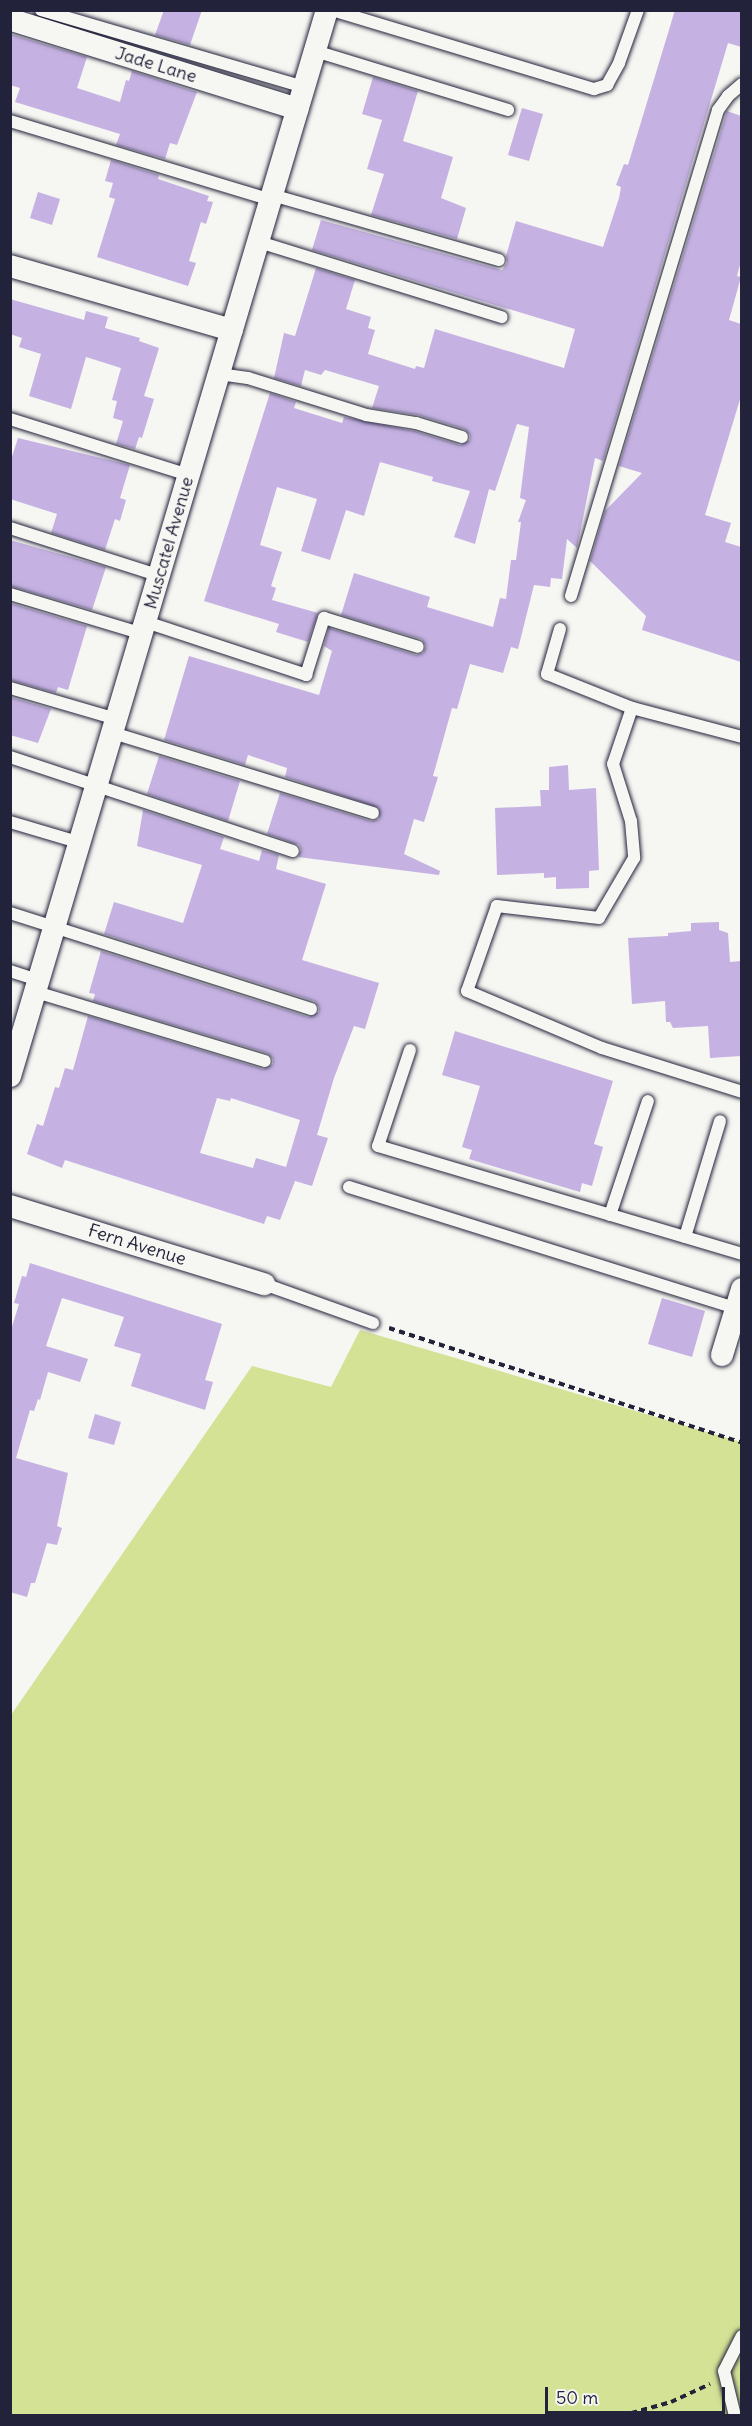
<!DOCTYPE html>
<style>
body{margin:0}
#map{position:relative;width:752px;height:2426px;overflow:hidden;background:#f6f6f2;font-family:Delius,sans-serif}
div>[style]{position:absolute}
.green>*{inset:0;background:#d4e295}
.building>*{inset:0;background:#c5b2e2}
.path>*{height:4px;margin-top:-2px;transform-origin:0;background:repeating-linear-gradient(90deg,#22223b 0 6px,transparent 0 10.5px)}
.roads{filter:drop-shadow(0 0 2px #22223b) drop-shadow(0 0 2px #22223b)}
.lane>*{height:12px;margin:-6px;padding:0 6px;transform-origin:6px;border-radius:6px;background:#f6f6f2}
.street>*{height:22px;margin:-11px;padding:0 11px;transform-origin:11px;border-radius:11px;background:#f6f6f2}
span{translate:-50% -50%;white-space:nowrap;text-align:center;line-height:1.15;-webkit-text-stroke:5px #f6f6f2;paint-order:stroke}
.street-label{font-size:18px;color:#22223b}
.frame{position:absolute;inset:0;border:12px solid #22223b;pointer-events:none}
.scale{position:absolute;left:545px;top:2387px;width:180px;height:27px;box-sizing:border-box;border:3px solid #22223b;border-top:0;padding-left:8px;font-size:18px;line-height:21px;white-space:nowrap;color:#22223b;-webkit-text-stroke:4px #f6f6f2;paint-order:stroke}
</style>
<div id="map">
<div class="green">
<div style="clip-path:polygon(360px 1330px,741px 1442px,741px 2415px,11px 2416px,11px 1715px,252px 1366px,331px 1387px)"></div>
</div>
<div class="building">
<div style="clip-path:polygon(164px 10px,202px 10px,190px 45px,155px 35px)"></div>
<div style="clip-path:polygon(675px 10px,741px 10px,741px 47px,728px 43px,603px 461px,595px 458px,577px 548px,567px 539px,562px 579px,551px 578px,550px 587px,534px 585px,518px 649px,511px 647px,503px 673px,470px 664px,457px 709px,452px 708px,433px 776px,438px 777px,424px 822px,414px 819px,404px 854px,440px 871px,439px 875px,298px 857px,301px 850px,299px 845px,267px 834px,280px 793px,371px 821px,379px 819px,379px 808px,285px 777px,287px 768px,248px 755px,245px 765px,164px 740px,189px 656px,319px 695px,332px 651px,324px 646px,329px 628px,416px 655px,423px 653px,426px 646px,421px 639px,341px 615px,354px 573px,430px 597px,427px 607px,493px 627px,500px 598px,506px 599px,511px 560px,516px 560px,521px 522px,518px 522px,526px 500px,520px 498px,529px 427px,517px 424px,495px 491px,489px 489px,475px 544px,454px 537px,470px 491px,432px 481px,433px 477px,380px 462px,364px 516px,346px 510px,330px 560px,301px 551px,317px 499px,277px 487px,260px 545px,282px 552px,271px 586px,276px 588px,272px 600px,318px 613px,308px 642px,276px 632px,279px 624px,204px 601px,270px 393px,296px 402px,294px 408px,342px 423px,344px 417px,414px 431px,460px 445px,470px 440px,470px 435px,464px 429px,418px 415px,372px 408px,379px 386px,325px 370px,321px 375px,305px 370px,301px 386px,274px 378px,284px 333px,295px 336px,316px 268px,355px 280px,346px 309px,371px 317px,368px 328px,375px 330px,368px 354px,415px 369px,416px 366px,424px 368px,435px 329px,564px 368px,575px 329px,312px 250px,321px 220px,502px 270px,507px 263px,506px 256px,516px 221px,603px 247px,619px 198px,621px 187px,616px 185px,624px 164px,628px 165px)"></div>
<div style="clip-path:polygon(10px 34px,87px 57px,77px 88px,120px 102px,126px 80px,129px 81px,132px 71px,197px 92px,177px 145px,170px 143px,165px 159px,116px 145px,120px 134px,15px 102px,20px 88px,10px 85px)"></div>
<div style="clip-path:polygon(373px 77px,418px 91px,403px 141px,453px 157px,441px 198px,466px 208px,457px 239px,371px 215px,384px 174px,367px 169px,382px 120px,362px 114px)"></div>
<div style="clip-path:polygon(522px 108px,543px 114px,529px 161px,508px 155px)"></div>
<div style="clip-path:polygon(727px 111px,741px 116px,741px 261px,737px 276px,741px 277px,729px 320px,741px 324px,741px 396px,705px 515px,731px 523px,725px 542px,741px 547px,741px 662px,642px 630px,646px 616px,590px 561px,605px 511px,642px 473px,619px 466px)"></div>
<div style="clip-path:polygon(111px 160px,159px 175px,158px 179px,209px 196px,207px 201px,213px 202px,206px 224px,201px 222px,189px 261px,196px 263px,188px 286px,97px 257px,115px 199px,109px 197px,113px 183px,105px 181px)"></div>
<div style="clip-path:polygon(38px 192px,60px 199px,52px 225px,30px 218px)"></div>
<div style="clip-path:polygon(10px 299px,84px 320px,86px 311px,108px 317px,105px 328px,140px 338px,139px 341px,159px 348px,144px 396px,154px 399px,142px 438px,139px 437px,135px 449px,116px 444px,123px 421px,113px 418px,117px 401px,112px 400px,121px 368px,86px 357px,71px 409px,29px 396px,41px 354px,19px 347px,22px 338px,10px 334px)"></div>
<div style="clip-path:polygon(18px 438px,130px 465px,120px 498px,126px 500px,120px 521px,115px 519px,105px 550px,51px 533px,57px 514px,10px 499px,10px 463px)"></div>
<div style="clip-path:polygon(10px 540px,106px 567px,92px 610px,10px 586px)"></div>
<div style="clip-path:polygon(10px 603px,87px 626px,68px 690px,58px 687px,56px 693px,10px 680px)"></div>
<div style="clip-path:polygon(10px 697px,51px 709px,38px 743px,10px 735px)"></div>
<div style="clip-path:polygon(159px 756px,240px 781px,228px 821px,147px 794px)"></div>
<div style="clip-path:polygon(568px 765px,569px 790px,596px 788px,599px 870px,589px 871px,589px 888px,556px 889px,556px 877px,544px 878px,544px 873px,497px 875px,495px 808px,541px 806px,540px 790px,549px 790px,549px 767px)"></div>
<div style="clip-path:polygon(evenodd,143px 810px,224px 837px,220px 849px,259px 861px,262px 850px,279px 855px,276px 869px,326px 884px,302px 960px,379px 983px,365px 1029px,354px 1026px,334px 1078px,317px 1135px,328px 1138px,312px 1186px,295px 1181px,280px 1220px,267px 1216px,264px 1224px,65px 1160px,62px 1168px,27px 1154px,37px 1124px,43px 1126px,55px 1087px,59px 1088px,65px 1068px,73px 1070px,88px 1016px,263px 1069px,273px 1064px,273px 1059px,267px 1053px,93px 1001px,95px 994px,89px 993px,101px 951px,308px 1017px,319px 1012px,319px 1007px,314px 1001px,104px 934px,114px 902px,183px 923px,202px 865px,137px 846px,143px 810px,217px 1098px,230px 1101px,231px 1098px,300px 1120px,286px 1167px,256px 1158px,253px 1168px,200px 1153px,217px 1098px)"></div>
<div style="clip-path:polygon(719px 922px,719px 930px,728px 933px,730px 962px,741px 961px,741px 1056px,710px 1058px,708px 1026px,673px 1028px,670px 1022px,666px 1022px,665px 1001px,632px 1004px,628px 938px,668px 936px,668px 933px,691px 931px,691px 923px)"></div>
<div style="clip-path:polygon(455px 1031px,613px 1081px,594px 1144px,603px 1147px,592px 1186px,582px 1183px,580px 1192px,469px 1159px,472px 1150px,462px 1147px,480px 1086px,442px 1075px)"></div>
<div style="clip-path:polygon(30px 1263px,222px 1324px,205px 1380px,213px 1382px,205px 1410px,131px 1386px,141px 1354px,114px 1346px,124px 1317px,62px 1298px,46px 1346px,88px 1359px,80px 1382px,48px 1372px,40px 1400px,38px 1399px,34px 1411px,30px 1410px,16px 1458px,68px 1473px,57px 1526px,62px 1528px,57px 1545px,47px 1543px,35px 1583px,31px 1583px,27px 1597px,10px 1592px,10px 1333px,19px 1304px,14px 1303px,22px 1276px,26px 1277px)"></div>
<div style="clip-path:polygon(662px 1298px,705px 1311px,692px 1357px,648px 1344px)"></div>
<div style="clip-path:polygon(95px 1414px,121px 1422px,114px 1445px,88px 1438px)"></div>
</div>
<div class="path">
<div style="left:389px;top:1328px;width:371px;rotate:18deg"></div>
<div style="left:621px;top:2416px;width:52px;rotate:-15.6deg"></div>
<div style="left:671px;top:2402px;width:43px;rotate:-24.8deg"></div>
</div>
<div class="roads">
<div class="lane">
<div style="left:41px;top:10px;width:274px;rotate:16.3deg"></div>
<div style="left:332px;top:10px;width:274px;rotate:16.8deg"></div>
<div style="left:594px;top:89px;width:14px;rotate:-17deg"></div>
<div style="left:607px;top:85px;width:25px;rotate:-61deg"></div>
<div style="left:619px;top:63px;width:56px;rotate:-70.3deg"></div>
<div style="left:315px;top:51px;width:202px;rotate:17deg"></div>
<div style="left:10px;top:121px;width:273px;rotate:16.8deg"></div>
<div style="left:272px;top:195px;width:236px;rotate:16deg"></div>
<div style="left:259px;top:242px;width:254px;rotate:17.2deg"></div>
<div style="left:219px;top:374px;width:29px;rotate:8deg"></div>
<div style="left:248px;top:378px;width:124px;rotate:17.4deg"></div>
<div style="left:366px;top:415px;width:51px;rotate:9.1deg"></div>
<div style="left:416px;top:423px;width:48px;rotate:16.9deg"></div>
<div style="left:10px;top:419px;width:188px;rotate:17.4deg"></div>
<div style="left:10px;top:528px;width:157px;rotate:17.7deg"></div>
<div style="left:10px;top:594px;width:139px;rotate:16.7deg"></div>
<div style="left:571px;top:596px;width:508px;rotate:-73.17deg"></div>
<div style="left:718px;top:110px;width:17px;rotate:-54deg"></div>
<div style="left:728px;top:96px;width:18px;rotate:-41deg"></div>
<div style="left:146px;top:622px;width:169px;rotate:18.3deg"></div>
<div style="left:306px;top:675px;width:60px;rotate:-72.5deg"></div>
<div style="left:324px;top:618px;width:98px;rotate:17.1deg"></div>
<div style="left:560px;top:629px;width:47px;rotate:106.1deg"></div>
<div style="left:547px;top:674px;width:92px;rotate:21.8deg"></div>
<div style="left:10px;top:688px;width:111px;rotate:16.2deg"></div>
<div style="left:113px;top:733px;width:272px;rotate:17.1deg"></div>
<div style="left:742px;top:737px;width:114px;rotate:-165.2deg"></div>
<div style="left:632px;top:708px;width:59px;rotate:108.7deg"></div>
<div style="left:613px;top:764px;width:60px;rotate:72.5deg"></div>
<div style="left:631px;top:821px;width:37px;rotate:85deg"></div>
<div style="left:634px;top:858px;width:69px;rotate:120.3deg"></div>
<div style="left:599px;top:918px;width:103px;rotate:-173.3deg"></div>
<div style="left:497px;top:906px;width:90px;rotate:109.4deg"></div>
<div style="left:467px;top:991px;width:147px;rotate:22.9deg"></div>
<div style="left:602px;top:1048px;width:147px;rotate:17.4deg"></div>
<div style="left:10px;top:757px;width:298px;rotate:18.4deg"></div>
<div style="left:10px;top:822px;width:74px;rotate:16.5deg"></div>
<div style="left:10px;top:913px;width:316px;rotate:17.7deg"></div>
<div style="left:10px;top:971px;width:32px;rotate:18deg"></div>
<div style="left:36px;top:992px;width:239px;rotate:16.8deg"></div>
<div style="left:410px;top:1050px;width:101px;rotate:108.4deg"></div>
<div style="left:378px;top:1146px;width:380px;rotate:16.5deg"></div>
<div style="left:349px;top:1187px;width:405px;rotate:17.4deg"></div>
<div style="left:610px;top:1215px;width:120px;rotate:-71.6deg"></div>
<div style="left:685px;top:1237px;width:121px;rotate:-73.2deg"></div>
<div style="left:264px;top:1284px;width:116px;rotate:19.7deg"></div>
<div style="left:735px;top:2416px;width:46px;rotate:-103.7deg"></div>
<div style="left:724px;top:2371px;width:39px;rotate:-63deg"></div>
</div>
<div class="street">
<div style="left:15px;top:21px;width:296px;rotate:17.3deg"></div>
<div style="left:10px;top:266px;width:231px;rotate:16.1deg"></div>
<div style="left:10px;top:1076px;width:1112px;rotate:-73.44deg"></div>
<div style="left:10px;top:1206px;width:266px;rotate:17.1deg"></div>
<div style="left:722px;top:1355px;width:69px;rotate:-73.1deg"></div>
</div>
</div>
<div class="street-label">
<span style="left:156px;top:65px;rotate:17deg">Jade Lane</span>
<span style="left:169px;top:543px;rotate:-74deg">Muscatel Avenue</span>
<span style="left:137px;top:1245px;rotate:17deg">Fern Avenue</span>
</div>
<div class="frame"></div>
<div class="scale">50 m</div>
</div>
